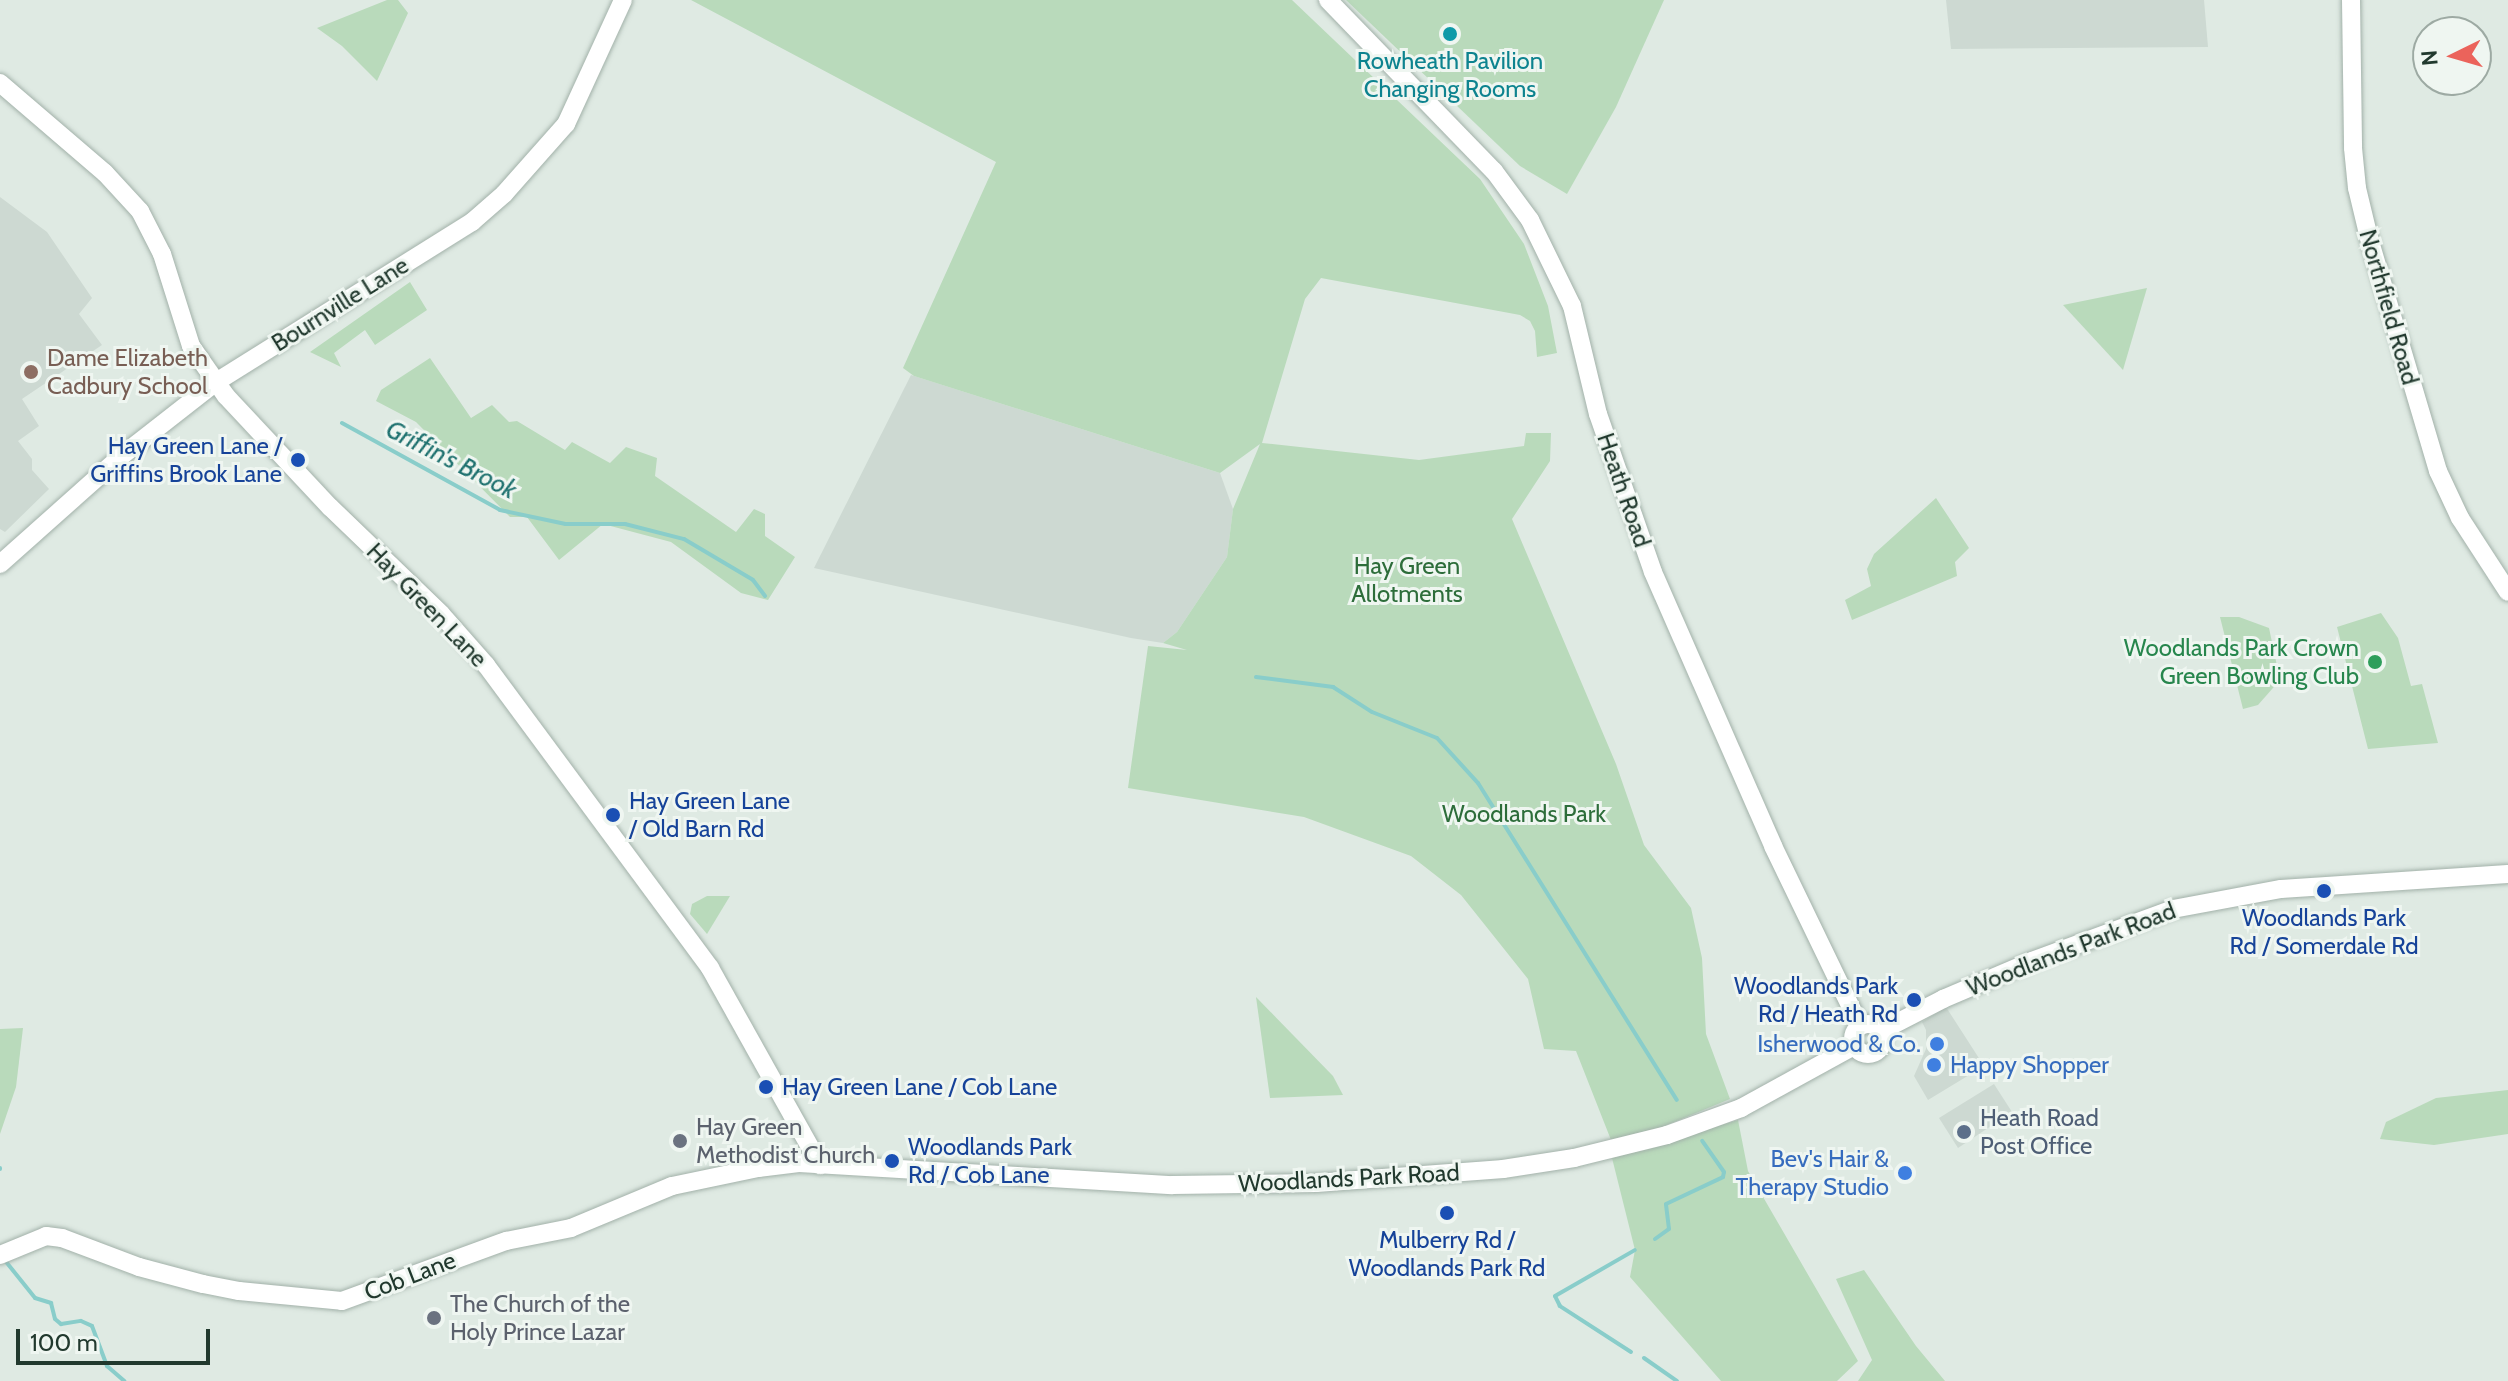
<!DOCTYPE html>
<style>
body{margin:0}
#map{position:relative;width:2508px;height:1381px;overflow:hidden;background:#dfeae3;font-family:Cabin,sans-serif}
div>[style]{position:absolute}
.built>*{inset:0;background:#cdd9d2}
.green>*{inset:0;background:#b9dabb}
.stream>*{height:4px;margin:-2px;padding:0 2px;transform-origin:2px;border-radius:2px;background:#89cdca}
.roads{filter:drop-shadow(0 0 2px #a2b1a9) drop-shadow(0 0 2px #a2b1a9)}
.minor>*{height:18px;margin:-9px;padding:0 9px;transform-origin:9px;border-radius:9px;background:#fff}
.minor>.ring{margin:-9px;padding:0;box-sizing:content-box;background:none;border:18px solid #fff;border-radius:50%}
.dots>*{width:22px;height:22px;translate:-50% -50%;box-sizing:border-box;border:4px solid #eff6f1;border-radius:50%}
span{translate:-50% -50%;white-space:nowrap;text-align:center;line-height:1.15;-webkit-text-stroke:6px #eff6f1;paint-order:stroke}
.culture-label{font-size:24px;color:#0d838f}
.street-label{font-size:24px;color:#21392e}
.education-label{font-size:24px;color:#785e54}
.left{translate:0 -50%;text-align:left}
.transit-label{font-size:24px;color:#164399}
.right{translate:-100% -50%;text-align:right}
.park-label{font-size:24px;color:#2d6d3a}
.leisure-label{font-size:24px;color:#27864d}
.shop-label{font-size:24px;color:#366cbe}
.service-label{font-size:24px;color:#4e5e75}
.worship-label{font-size:24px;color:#5b616d}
.water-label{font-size:26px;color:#1e716f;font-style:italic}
.north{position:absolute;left:2412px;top:16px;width:80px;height:80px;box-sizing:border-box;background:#eff6f1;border:2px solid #9daaa3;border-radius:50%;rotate:265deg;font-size:22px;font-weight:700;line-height:32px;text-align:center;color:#21392e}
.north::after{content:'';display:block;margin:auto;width:28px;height:36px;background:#eb635b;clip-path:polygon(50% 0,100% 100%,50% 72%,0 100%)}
.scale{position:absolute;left:16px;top:1329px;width:194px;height:36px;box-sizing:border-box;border:4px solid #21392e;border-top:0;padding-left:10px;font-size:24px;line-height:28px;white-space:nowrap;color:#21392e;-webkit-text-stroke:6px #eff6f1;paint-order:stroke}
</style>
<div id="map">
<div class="built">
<div style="clip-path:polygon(1946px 0,2204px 0,2208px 47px,1951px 49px)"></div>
<div style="clip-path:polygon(0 197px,47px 232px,92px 298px,79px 314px,102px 345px,22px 399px,39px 426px,18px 441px,32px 459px,32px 470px,49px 489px,5px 532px,0 529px)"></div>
<div style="clip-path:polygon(911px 375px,1220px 473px,1233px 509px,1227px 557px,1177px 632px,1163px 643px,1131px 638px,814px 568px)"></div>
<div style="clip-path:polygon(1946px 1007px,1984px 1066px,1928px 1100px,1914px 1076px,1926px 1049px,1926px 1030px,1922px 1022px)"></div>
<div style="clip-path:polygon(1994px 1084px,2012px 1112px,1958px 1148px,1939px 1118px)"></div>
</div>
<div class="green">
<div style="clip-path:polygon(387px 0,398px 0,408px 13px,377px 81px,342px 46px,317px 28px)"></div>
<div style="clip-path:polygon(691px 0,1292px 0,1480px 179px,1524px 244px,1548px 306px,1557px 353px,1537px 357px,1535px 331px,1530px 321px,1520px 315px,1321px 278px,1305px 299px,1262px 443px,1419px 460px,1524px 446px,1526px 433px,1551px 433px,1550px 461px,1512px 519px,1616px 764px,1644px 845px,1691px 908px,1702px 958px,1706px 1034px,1730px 1099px,1662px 1127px,1611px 1140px,1576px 1051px,1544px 1049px,1528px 979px,1461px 895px,1411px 856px,1304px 817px,1128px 788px,1148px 646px,1187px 650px,1163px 643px,1177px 632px,1227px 557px,1233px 509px,1260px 444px,1220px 473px,914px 376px,903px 368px,996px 162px)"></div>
<div style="clip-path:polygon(1346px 0,1664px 0,1616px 107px,1567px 194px,1520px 166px)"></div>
<div style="clip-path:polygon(410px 282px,427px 310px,375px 345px,365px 330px,334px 353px,341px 367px,310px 352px)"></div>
<div style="clip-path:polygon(2147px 288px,2123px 370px,2063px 305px)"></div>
<div style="clip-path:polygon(430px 358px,471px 418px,492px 405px,509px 422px,517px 421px,565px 450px,572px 442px,610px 463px,626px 447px,657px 458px,655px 476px,736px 532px,754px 509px,765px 514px,765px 536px,795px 557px,768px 600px,741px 593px,671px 542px,603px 524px,559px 560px,527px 517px,510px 517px,416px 422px,376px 401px,381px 390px)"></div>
<div style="clip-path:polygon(1936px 498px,1969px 548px,1955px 562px,1957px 576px,1852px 620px,1845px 600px,1871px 586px,1867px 569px,1874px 554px)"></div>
<div style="clip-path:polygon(2381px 613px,2398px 638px,2411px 686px,2422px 684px,2438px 743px,2368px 749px,2337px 627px)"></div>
<div style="clip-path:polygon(2220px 617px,2239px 617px,2269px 628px,2280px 680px,2258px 705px,2243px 709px)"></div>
<div style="clip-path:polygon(707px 896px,730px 896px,707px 934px,690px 914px,692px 904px)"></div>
<div style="clip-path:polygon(1256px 997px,1333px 1076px,1343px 1095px,1270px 1098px)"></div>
<div style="clip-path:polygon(23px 1028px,16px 1087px,0 1134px,0 1029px)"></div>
<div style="clip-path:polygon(2508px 1090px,2508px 1134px,2434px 1145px,2380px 1139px,2386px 1122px,2436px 1098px)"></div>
<div style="clip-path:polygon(1738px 1120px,1748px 1171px,1858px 1361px,1837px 1381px,1721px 1381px,1630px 1277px,1635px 1250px,1612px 1158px)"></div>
<div style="clip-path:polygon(1864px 1270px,1916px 1346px,1945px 1381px,1858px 1381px,1872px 1360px,1836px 1279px)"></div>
</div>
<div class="stream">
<div style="left:342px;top:423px;width:180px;rotate:28.8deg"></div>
<div style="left:500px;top:510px;width:67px;rotate:12deg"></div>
<div style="left:566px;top:524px;width:59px"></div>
<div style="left:625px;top:524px;width:61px;rotate:14.3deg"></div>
<div style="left:684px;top:539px;width:80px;rotate:30.7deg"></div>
<div style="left:753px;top:580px;width:20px;rotate:53deg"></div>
<div style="left:1256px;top:677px;width:78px;rotate:7.4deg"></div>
<div style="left:1333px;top:687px;width:46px;rotate:32.7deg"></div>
<div style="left:1372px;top:712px;width:70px;rotate:21.8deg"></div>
<div style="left:1437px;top:738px;width:61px;rotate:47.7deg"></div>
<div style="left:1478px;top:783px;width:374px;rotate:57.9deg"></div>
<div style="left:0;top:1168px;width:1px;rotate:90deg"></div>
<div style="left:1655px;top:1239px;width:17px;rotate:-36deg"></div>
<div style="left:1669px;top:1229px;width:25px;rotate:-97deg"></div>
<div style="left:1666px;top:1204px;width:63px;rotate:-25.3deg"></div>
<div style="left:1723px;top:1177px;width:5px;rotate:-79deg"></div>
<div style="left:1724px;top:1172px;width:38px;rotate:-125deg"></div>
<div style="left:3px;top:1258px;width:51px;rotate:51.3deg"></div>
<div style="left:35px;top:1298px;width:17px;rotate:17deg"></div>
<div style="left:51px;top:1303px;width:16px;rotate:76deg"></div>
<div style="left:55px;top:1319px;width:8px;rotate:40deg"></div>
<div style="left:61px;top:1324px;width:20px;rotate:-9deg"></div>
<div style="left:81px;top:1321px;width:12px;rotate:24deg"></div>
<div style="left:92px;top:1326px;width:43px;rotate:69.4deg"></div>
<div style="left:107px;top:1366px;width:23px;rotate:41deg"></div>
<div style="left:1631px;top:1352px;width:85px;rotate:-147.1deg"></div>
<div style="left:1560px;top:1306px;width:11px;rotate:-117deg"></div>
<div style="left:1555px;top:1296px;width:92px;rotate:-29.9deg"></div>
<div style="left:1644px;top:1358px;width:40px;rotate:34.9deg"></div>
</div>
<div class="roads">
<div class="minor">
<div style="left:1328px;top:0;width:238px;rotate:45.9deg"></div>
<div style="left:1494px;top:171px;width:61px;rotate:53.7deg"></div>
<div style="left:1530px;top:220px;width:96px;rotate:64deg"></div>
<div style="left:1572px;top:306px;width:111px;rotate:76.5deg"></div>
<div style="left:1598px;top:414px;width:167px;rotate:70.8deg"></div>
<div style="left:1653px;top:572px;width:299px;rotate:66.3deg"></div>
<div style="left:1773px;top:846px;width:200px;rotate:64.2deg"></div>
<div style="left:2351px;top:0;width:148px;rotate:89.2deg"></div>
<div style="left:2353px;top:148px;width:40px;rotate:84.3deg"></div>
<div style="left:2357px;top:188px;width:51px;rotate:76.5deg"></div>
<div style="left:2369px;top:238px;width:243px;rotate:73.5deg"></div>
<div style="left:2438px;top:471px;width:52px;rotate:64.9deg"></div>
<div style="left:2460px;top:518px;width:88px;rotate:57deg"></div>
<div style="left:0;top:83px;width:138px;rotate:40.6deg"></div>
<div style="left:105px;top:173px;width:52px;rotate:47.4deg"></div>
<div style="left:140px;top:211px;width:48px;rotate:62.9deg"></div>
<div style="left:162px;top:254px;width:96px;rotate:72.5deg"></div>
<div style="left:191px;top:346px;width:61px;rotate:55deg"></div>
<div style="left:226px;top:396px;width:152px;rotate:46.9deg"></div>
<div style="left:330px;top:507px;width:154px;rotate:43.9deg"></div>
<div style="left:441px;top:614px;width:68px;rotate:48.6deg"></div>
<div style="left:486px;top:665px;width:377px;rotate:53.5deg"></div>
<div style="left:710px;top:968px;width:226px;rotate:60.8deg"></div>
<div style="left:0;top:564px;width:161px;rotate:-41.7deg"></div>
<div style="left:120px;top:457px;width:122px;rotate:-38deg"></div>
<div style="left:216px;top:382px;width:302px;rotate:-32deg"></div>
<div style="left:472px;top:222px;width:43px;rotate:-41.2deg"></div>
<div style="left:504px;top:194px;width:94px;rotate:-48.5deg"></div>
<div style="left:566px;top:124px;width:136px;rotate:-65.3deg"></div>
<div class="ring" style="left:1853px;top:1024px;width:12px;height:12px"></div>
<div style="left:1881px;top:1031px;width:70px;rotate:-27.3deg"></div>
<div style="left:1943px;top:999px;width:97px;rotate:-23.1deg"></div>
<div style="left:2032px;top:961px;width:150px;rotate:-20.2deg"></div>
<div style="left:2173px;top:909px;width:110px;rotate:-10.5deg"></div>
<div style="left:2281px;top:889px;width:227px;rotate:-3.8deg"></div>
<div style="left:0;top:1255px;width:50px;rotate:-22.4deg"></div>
<div style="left:46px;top:1236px;width:16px;rotate:7deg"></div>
<div style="left:62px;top:1238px;width:82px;rotate:20.6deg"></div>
<div style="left:139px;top:1267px;width:66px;rotate:14.9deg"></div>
<div style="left:203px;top:1284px;width:37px;rotate:11deg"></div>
<div style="left:239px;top:1291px;width:103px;rotate:5.5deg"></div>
<div style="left:342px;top:1301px;width:175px;rotate:-20.1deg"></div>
<div style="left:506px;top:1241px;width:66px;rotate:-11.3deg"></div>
<div style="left:571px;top:1228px;width:109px;rotate:-22.6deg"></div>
<div style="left:672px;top:1186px;width:88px;rotate:-11.8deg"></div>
<div style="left:758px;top:1168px;width:41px;rotate:-7deg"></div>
<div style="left:799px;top:1163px;width:374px;rotate:3.4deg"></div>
<div style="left:1172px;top:1185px;width:144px;rotate:-0.8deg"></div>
<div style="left:1316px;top:1183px;width:188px;rotate:-4.3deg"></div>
<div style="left:1503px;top:1169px;width:72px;rotate:-8.8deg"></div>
<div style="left:1574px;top:1158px;width:96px;rotate:-13.9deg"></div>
<div style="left:1667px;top:1135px;width:79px;rotate:-20deg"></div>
<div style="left:1741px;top:1108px;width:129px;rotate:-28.8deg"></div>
</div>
</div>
<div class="dots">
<div style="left:1450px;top:34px;background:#0f9aa8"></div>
<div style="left:31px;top:372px;background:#8d6e63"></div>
<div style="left:298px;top:460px;background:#1a4fb4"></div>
<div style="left:2375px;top:662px;background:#2e9e5b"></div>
<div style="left:613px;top:815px;background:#1a4fb4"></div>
<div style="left:2324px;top:891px;background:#1a4fb4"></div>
<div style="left:1914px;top:1000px;background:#1a4fb4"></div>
<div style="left:1937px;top:1044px;background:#3f7fe0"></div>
<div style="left:1934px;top:1065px;background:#3f7fe0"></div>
<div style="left:766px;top:1087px;background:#1a4fb4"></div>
<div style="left:1964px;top:1132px;background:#5c6f8a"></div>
<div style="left:680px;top:1141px;background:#6b7280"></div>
<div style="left:892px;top:1161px;background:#1a4fb4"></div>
<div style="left:1905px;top:1173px;background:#3f7fe0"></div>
<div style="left:1447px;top:1213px;background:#1a4fb4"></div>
<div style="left:434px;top:1318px;background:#6b7280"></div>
</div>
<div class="culture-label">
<span style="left:1450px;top:75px">Rowheath Pavilion<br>Changing Rooms</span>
</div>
<div class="street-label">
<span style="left:340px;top:304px;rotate:-32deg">Bournville Lane</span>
<span style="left:2389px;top:307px;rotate:74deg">Northfield Road</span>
<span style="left:1624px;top:490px;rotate:71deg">Heath Road</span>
<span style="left:427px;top:605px;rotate:46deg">Hay Green Lane</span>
<span style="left:2071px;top:949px;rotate:-21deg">Woodlands Park Road</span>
<span style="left:1349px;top:1178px;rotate:-3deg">Woodlands Park Road</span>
<span style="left:410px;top:1276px;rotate:-21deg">Cob Lane</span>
</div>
<div class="education-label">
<span class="left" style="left:47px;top:372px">Dame Elizabeth<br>Cadbury School</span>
</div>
<div class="transit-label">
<span class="right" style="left:282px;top:460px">Hay Green Lane /<br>Griffins Brook Lane</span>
<span class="left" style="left:629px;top:815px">Hay Green Lane<br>/ Old Barn Rd</span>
<span style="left:2324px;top:932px">Woodlands Park<br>Rd / Somerdale Rd</span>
<span class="right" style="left:1898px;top:1000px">Woodlands Park<br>Rd / Heath Rd</span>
<span class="left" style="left:782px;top:1087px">Hay Green Lane / Cob Lane</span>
<span class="left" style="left:908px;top:1161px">Woodlands Park<br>Rd / Cob Lane</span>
<span style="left:1447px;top:1254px">Mulberry Rd /<br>Woodlands Park Rd</span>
</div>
<div class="park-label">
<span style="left:1407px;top:580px">Hay Green<br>Allotments</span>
<span style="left:1524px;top:814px">Woodlands Park</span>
</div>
<div class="leisure-label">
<span class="right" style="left:2359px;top:662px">Woodlands Park Crown<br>Green Bowling Club</span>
</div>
<div class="shop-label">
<span class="right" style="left:1921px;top:1044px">Isherwood &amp; Co.</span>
<span class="left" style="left:1950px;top:1065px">Happy Shopper</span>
<span class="right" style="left:1889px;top:1173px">Bev's Hair &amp;<br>Therapy Studio</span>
</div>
<div class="service-label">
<span class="left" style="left:1980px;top:1132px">Heath Road<br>Post Office</span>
</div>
<div class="worship-label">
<span class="left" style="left:696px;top:1141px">Hay Green<br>Methodist Church</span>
<span class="left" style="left:450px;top:1318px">The Church of the<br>Holy Prince Lazar</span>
</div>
<div class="water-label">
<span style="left:451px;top:460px;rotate:27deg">Griffin's Brook</span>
</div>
<div class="north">N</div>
<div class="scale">100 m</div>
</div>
